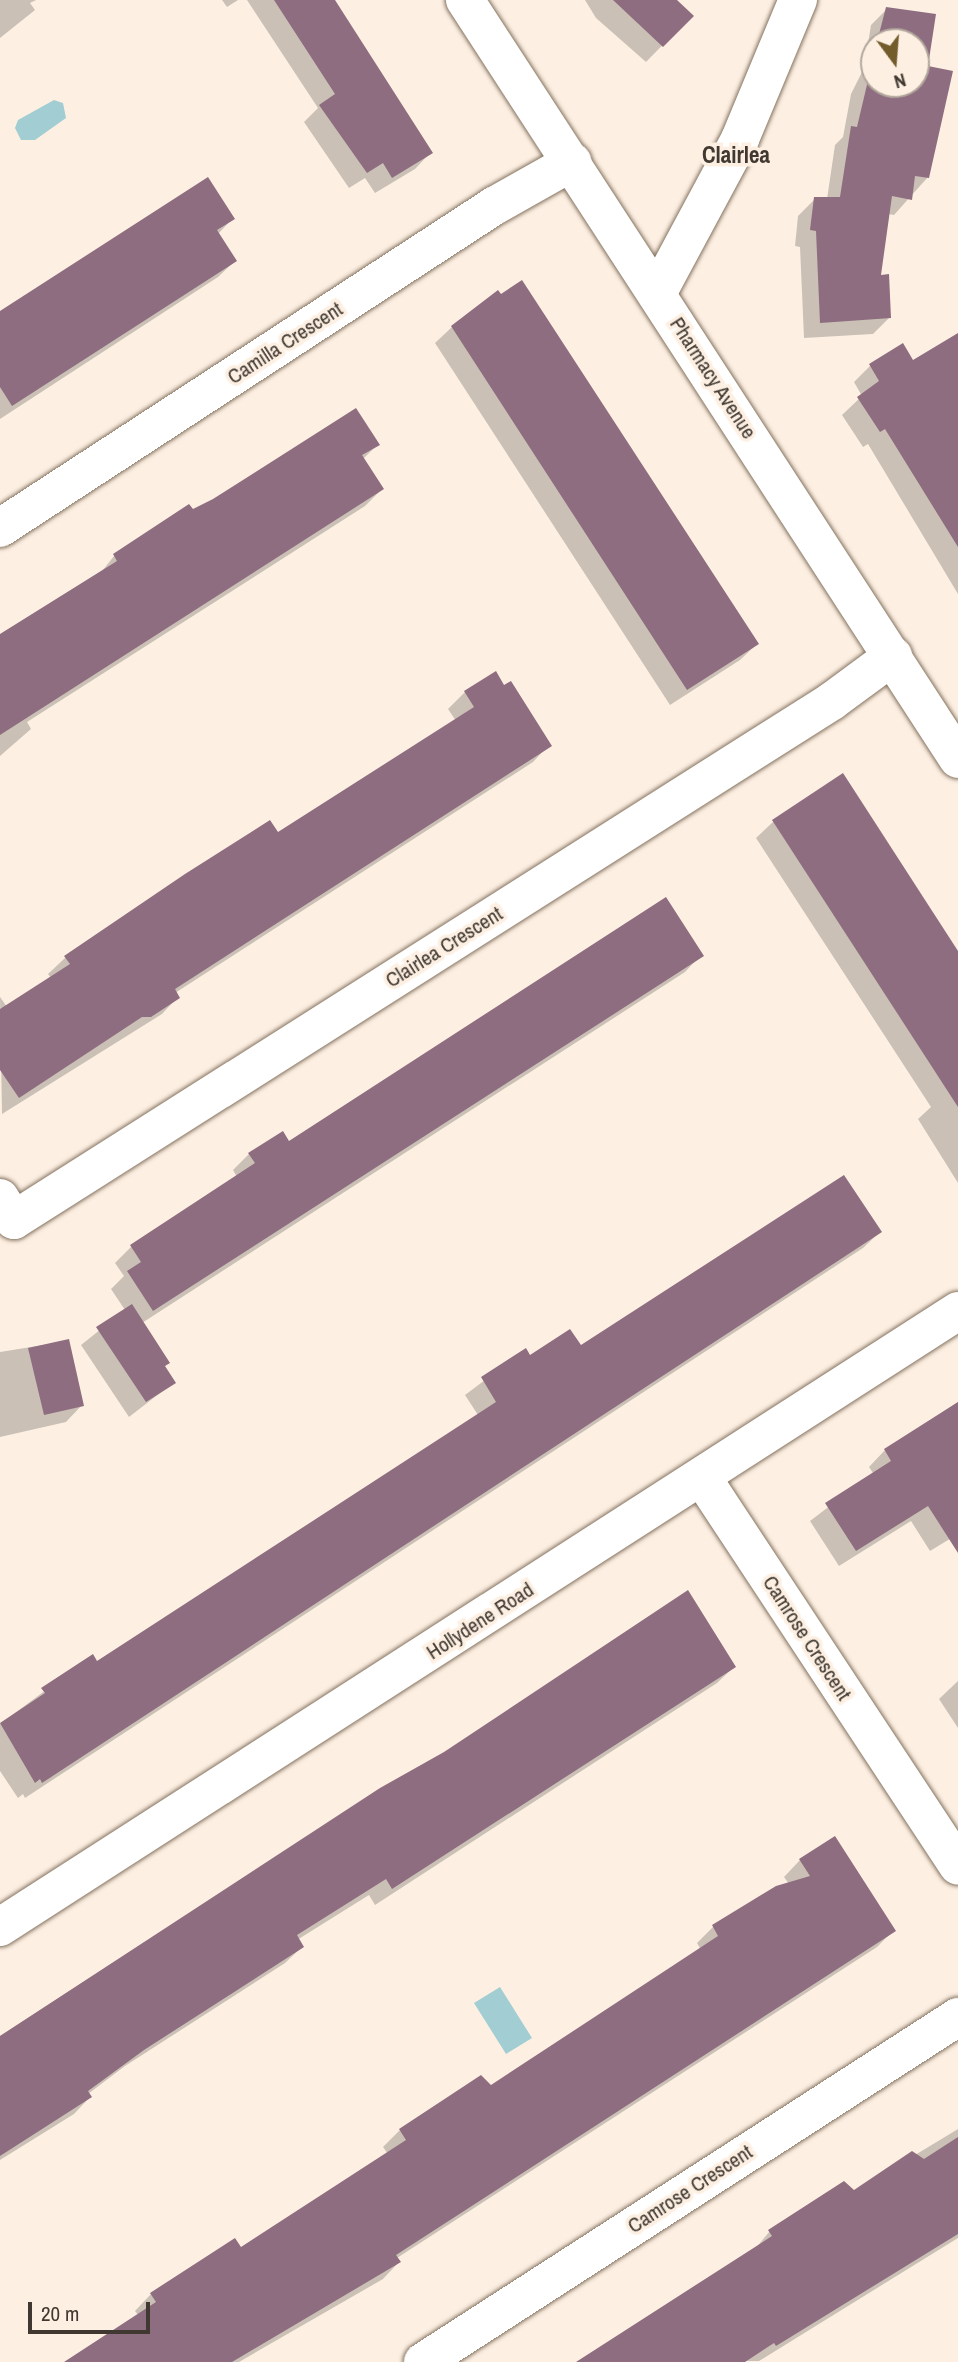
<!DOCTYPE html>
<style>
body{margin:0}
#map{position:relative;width:958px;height:2362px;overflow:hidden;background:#fdf0e3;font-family:"Archivo Narrow",sans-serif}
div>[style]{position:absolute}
.water>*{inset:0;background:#a1cdd3}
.shadow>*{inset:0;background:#0003}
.building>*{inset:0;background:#8d6d7f}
.roads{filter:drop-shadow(0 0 2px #84725f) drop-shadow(0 0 2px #84725f)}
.minor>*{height:38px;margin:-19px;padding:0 19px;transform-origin:19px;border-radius:19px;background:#fff}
span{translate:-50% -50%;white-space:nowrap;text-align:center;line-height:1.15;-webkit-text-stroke:7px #fdf0e3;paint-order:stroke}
.street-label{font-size:21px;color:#413931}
.neighbourhood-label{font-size:23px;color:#413931;font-weight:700}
.north{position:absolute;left:860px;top:28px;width:70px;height:70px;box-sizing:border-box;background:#fdf0e3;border:2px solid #b2a79c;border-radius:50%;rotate:164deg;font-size:19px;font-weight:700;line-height:28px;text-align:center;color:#413931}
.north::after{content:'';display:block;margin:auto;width:24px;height:32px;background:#735c2c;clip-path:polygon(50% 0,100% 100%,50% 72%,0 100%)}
.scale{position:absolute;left:28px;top:2302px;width:122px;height:32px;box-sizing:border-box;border:4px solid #413931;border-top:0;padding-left:9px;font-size:21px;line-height:24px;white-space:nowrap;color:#413931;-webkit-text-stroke:5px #fdf0e3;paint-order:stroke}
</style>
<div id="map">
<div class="water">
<div style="clip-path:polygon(54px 100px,63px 103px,66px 118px,35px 140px,21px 140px,15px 128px,18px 120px)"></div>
<div style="clip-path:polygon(500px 1987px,532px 2038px,506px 2054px,474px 2003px)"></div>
</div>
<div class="shadow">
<div style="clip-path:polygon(0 0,36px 0,30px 3px,35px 10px,0 38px)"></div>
<div style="clip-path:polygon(222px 0,238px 0,227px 7px)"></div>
<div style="clip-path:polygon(247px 0,333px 0,431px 152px,415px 169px,375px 193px,365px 178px,349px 188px,304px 122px,318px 108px)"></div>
<div style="clip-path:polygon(585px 0,676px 0,691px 16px,646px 62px,596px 18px)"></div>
<div style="clip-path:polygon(evenodd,887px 9px,934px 16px,926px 67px,928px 177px,894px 215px,888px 214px,879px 277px,890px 317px,873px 334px,804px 338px,800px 247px,795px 246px,798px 216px,815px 199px,827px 199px,835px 145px,843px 137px,851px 94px,864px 68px,871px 25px,887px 9px,874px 42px,916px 42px,916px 84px,874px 84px,874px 42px)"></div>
<div style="clip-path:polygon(233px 218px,218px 234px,235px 261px,218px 277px,0 419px,0 314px)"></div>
<div style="clip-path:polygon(452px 327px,757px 644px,740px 660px,670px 705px,435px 343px)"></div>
<div style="clip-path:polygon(958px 347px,958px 594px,868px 444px,863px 447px,842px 415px,862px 396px,854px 382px,870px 366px,913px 362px)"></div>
<div style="clip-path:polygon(378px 444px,363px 459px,382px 489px,365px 506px,27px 722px,31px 729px,0 756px,0 637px,99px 575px,114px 556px,189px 507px,192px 512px)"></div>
<div style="clip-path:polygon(465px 692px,549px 745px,533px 762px,175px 993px,178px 997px,162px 1014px,2px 1114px,0 997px,7px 1007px,51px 978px,48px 974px,65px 958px,186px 876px,278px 835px,456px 721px,448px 709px)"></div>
<div style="clip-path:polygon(843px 775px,958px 953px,958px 1183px,918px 1119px,931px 1107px,756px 838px,773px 822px)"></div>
<div style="clip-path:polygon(701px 955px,685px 972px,142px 1323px,173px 1383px,129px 1417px,81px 1345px,125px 1310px,111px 1289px,124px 1276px,115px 1263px,132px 1246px,237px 1177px,233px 1170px,249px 1154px,289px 1143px)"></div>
<div style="clip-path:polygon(880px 1232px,863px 1248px,25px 1798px,23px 1794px,18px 1798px,0 1771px,0 1724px,92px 1656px,96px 1663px,478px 1415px,465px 1395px,525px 1350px,529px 1357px,580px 1347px)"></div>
<div style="clip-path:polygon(68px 1341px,82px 1405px,66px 1422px,0 1437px,0 1352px)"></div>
<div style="clip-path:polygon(958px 1402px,958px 1534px,930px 1551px,911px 1521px,839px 1566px,810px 1521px,873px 1473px,869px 1467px,885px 1450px)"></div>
<div style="clip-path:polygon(734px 1667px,717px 1683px,375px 1905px,369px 1895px,297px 1940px,302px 1947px,285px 1963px,125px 2066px,88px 2094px,90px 2097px,74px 2114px,0 2160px,0 2036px,380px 1790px)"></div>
<div style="clip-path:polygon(958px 1681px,958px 1728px,939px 1699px)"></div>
<div style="clip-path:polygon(800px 1860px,894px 1930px,877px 1947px,397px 2258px,399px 2262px,383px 2279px,239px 2362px,66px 2362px,138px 2315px,135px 2311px,151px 2294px,241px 2250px,388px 2154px,383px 2147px,400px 2130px,491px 2087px,701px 1950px,697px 1943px,713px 1927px,789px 1884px,784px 1877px)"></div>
<div style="clip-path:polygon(958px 2129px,958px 2238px,759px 2361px,580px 2362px,754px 2250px,770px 2231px,854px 2192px)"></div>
</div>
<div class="building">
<div style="clip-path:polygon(274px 0,335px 0,433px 153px,392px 178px,383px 163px,367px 173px,319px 105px,335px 94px)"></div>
<div style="clip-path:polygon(613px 0,677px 0,694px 16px,663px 47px)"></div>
<div style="clip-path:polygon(886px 7px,936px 14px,928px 66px,953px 71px,929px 178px,915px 176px,912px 200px,892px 196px,881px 275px,889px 274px,891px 318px,820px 323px,816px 231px,810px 230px,814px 197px,840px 197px,851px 126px,857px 127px,874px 55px,874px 84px,916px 84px,916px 42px,877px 42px)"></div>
<div style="clip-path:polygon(208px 177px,235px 219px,217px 230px,237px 261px,12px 406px,0 387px,0 311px)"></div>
<div style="clip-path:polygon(522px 280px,759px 644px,687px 690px,451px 326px,498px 290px,501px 294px)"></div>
<div style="clip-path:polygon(958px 333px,958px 547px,885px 429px,880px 432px,857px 397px,879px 381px,869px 364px,903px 343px,913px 360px)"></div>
<div style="clip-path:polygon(356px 408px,380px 445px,362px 455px,384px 489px,0 735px,0 634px,117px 561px,113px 554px,189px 504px,193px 509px,213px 499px)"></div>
<div style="clip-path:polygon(496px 671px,504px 685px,511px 681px,552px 746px,175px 989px,180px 998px,151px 1017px,142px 1017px,19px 1098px,0 1070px,0 1009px,70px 964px,64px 956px,185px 874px,270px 820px,278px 832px,474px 707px,464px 691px)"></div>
<div style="clip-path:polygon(843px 773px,958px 951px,958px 1107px,772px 820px)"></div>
<div style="clip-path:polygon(666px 897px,704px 956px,153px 1311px,127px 1271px,141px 1262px,130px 1245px,255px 1163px,248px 1153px,283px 1131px,289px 1141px)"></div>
<div style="clip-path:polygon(844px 1175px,882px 1232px,42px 1783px,40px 1779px,35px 1783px,0 1723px,45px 1693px,41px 1688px,93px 1654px,97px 1661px,496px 1402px,481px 1377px,526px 1348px,530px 1355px,570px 1329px,581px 1345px)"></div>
<div style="clip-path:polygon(132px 1304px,170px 1363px,165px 1366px,176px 1383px,146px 1402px,96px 1327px)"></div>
<div style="clip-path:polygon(69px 1339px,84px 1406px,44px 1415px,28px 1348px)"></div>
<div style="clip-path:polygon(958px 1402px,958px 1553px,928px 1506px,856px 1551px,825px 1503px,891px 1461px,884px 1449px)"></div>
<div style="clip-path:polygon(688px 1590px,736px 1667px,392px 1889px,386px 1879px,297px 1935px,304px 1947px,144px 2050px,88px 2091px,92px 2097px,0 2156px,0 2036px,380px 1788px,444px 1752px)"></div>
<div style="clip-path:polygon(835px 1836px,896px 1931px,396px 2255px,401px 2262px,232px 2362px,64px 2362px,156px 2302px,150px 2293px,235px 2238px,241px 2247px,406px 2140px,399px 2129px,481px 2075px,491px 2085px,718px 1936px,712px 1925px,776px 1886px,810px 1876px,799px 1859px)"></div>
<div style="clip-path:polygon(958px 2137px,958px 2234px,776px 2346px,774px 2343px,745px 2362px,576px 2362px,772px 2236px,768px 2230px,844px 2181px,854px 2190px,912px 2151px,924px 2159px)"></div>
</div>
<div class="roads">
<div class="minor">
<div style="left:465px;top:0;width:905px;rotate:56.99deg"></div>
<div style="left:658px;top:292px;width:174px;rotate:-61.8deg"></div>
<div style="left:740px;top:139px;width:151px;rotate:-67.4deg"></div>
<div style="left:0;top:528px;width:590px;rotate:-33.1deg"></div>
<div style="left:494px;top:206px;width:90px;rotate:-29.4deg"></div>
<div style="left:0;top:1198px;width:26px;rotate:58deg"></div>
<div style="left:14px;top:1220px;width:969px;rotate:-32.39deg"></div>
<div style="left:832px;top:701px;width:76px;rotate:-36.4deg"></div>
<div style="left:703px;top:1479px;width:463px;rotate:56.6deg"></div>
<div style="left:0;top:1927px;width:1139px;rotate:-32.74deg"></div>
<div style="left:423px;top:2362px;width:637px;rotate:-32.82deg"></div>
</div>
</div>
<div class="street-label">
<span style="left:285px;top:343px;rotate:-33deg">Camilla Crescent</span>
<span style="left:713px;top:378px;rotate:57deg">Pharmacy Avenue</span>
<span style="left:444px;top:947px;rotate:-32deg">Clairlea Crescent</span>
<span style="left:480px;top:1621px;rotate:-33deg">Hollydene Road</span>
<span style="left:807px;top:1638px;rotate:57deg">Camrose Crescent</span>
<span style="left:690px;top:2189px;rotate:-33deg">Camrose Crescent</span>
</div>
<div class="neighbourhood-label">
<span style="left:736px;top:155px">Clairlea</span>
</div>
<div class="north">N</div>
<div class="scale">20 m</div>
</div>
